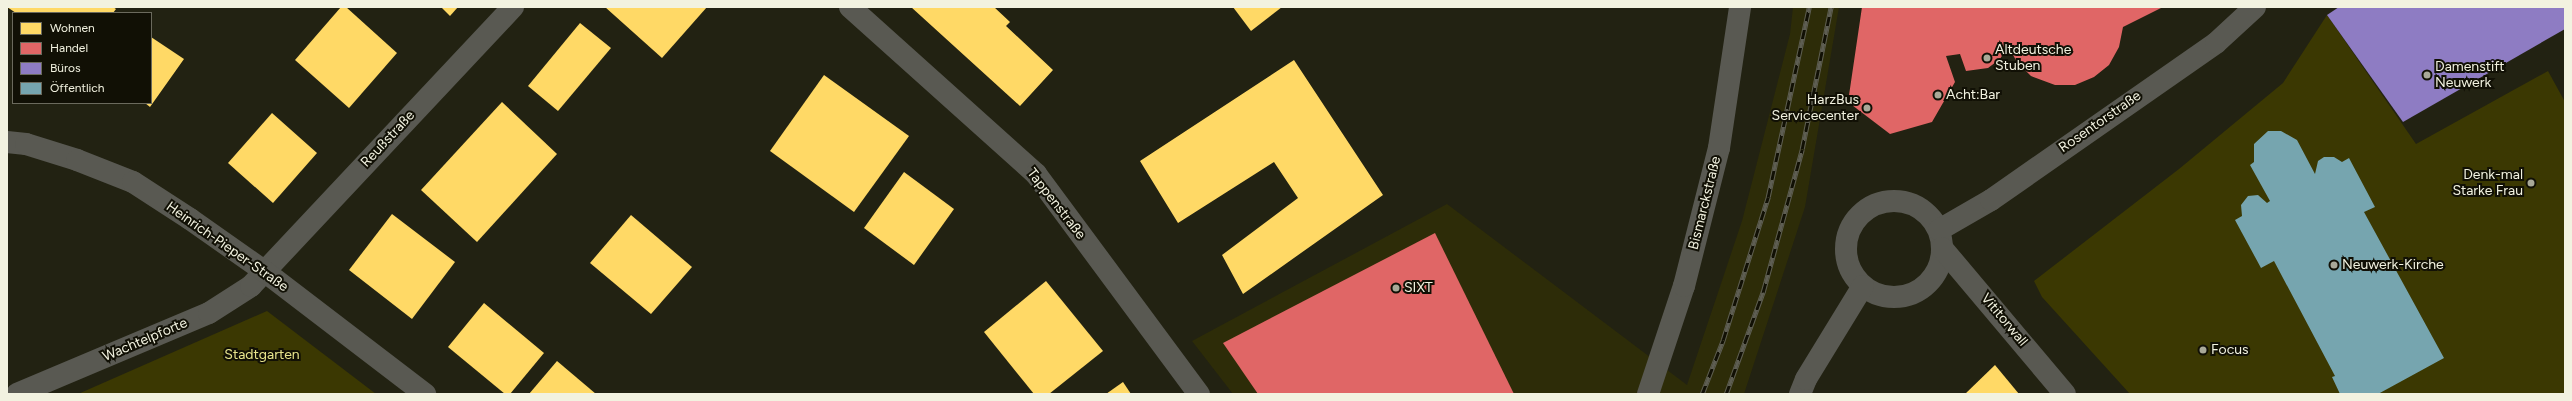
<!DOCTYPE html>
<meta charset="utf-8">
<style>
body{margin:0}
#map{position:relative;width:2572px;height:401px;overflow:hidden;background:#222212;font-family:Figtree,sans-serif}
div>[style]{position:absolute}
.built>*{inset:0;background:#2d2c08}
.green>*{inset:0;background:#3b3802}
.homes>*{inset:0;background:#ffd966}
.shops>*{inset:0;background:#e06666}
.offices>*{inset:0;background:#8e7cc3}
.public>*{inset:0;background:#76a5af}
.minor>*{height:22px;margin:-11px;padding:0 11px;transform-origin:11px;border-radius:11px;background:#595952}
.minor>.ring{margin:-11px;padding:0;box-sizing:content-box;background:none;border:22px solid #595952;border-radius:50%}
.tertiary>*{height:22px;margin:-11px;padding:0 11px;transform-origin:11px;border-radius:11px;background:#595952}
.rail>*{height:4.5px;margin-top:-2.25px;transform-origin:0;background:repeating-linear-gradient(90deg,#111005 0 9px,#5e5e53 0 18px);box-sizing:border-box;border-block:1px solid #5e5e53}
.dots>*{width:11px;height:11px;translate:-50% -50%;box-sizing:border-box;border:2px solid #111005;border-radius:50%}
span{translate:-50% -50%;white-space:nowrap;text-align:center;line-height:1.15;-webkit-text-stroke:4px #111005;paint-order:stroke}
.poi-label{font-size:14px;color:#f2f2e0}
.left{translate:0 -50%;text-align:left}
.right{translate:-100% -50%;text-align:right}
.street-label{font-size:14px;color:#f2f2e0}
.park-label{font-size:14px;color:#e7e48c}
.frame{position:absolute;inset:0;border:8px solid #f2f2e0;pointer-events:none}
.legend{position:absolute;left:12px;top:12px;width:140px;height:92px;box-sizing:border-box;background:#111005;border:1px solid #6b6a5d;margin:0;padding:5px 7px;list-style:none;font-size:12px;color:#f2f2e0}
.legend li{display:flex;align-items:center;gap:8px;height:20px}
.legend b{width:20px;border:1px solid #6b6a5d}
</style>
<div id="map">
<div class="built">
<div style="clip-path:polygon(1793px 7px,1839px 7px,1805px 207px,1744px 394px,1233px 394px,1192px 341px,1447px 204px,1687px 385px,1742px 221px,1790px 34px)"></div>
</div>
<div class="green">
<div style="clip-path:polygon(2327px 15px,2416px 144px,2548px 71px,2565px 102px,2565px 394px,2130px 394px,2042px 297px,2034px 281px,2179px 169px,2283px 83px)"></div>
<div style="clip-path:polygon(267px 311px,376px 394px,78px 394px)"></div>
</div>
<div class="homes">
<div style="clip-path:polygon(7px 7px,113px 7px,116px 9px,113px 13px,16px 13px)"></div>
<div style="clip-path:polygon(341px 7px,346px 7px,397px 53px,349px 108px,295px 60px)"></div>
<div style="clip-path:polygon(441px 7px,458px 7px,450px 16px)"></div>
<div style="clip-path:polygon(605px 7px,707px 7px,662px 58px)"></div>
<div style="clip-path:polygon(911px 7px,994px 7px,1010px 22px,1006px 26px,1053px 70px,1020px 106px)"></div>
<div style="clip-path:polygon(1233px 7px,1282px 7px,1251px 31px)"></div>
<div style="clip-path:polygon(580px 23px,611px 48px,558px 111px,528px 86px)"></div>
<div style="clip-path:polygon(151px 37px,184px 59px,150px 107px,145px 103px,151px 103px)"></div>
<div style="clip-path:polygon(1294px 60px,1383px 195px,1243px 294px,1222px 255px,1298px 198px,1274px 162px,1178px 223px,1140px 161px)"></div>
<div style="clip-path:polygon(824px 75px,909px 136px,854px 212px,770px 151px)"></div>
<div style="clip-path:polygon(502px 102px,557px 154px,477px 242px,421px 190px)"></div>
<div style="clip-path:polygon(272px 113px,317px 153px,273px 203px,228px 163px)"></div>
<div style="clip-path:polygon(904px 172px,954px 209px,914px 265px,864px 228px)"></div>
<div style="clip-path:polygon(392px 214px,455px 262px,412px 319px,349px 270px)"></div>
<div style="clip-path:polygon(631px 215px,692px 267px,651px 314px,590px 263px)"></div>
<div style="clip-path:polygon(1046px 281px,1103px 351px,1049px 394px,1034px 394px,984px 332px)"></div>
<div style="clip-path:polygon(484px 303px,544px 353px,510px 394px,505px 394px,448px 347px)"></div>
<div style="clip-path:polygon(557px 361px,596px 394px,529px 394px)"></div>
<div style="clip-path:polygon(1995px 365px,2019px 394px,1965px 394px)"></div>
<div style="clip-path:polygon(1123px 382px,1131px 394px,1106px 394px)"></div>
</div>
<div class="shops">
<div style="clip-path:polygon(1862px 7px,2163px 7px,2123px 27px,2119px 47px,2109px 65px,2094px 77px,2075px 85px,2055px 85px,2031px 76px,2017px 62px,2008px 46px,2000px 59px,1988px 68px,1966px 71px,1960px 54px,1946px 56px,1955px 82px,1932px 122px,1890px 134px,1848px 102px)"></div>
<div style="clip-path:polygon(1435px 233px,1514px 394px,1258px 394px,1223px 343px)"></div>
</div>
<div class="offices">
<div style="clip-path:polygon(2339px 7px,2565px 7px,2565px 29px,2403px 122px,2327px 15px)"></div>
</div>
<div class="public">
<div style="clip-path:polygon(2268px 131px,2281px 131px,2297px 140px,2315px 174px,2318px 161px,2324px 157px,2334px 157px,2342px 162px,2349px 158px,2375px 207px,2364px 212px,2444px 358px,2378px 394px,2340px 394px,2332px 377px,2335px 376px,2274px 261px,2261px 268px,2235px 220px,2242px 216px,2241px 205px,2248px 196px,2258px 195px,2267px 203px,2270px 201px,2250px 165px,2254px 162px,2254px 144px)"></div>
</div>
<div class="minor">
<div style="left:850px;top:7px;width:250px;rotate:41.9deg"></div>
<div style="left:1036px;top:174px;width:274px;rotate:53.5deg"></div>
<div class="ring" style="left:1846px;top:201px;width:74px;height:74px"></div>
<div style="left:1939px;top:230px;width:60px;rotate:-30deg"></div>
<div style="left:1991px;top:200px;width:274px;rotate:-34.9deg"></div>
<div style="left:2216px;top:43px;width:53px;rotate:-42.7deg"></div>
<div style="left:1942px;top:248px;width:191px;rotate:49.9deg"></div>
<div style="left:17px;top:394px;width:208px;rotate:-22.9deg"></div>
<div style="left:209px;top:313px;width:50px;rotate:-32.7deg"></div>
<div style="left:251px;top:286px;width:383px;rotate:-46.8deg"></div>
<div style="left:1800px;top:394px;width:16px;rotate:-68deg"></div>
<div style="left:1806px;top:379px;width:109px;rotate:-58.5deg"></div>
</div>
<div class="tertiary">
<div style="left:7px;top:142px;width:19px;rotate:6deg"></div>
<div style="left:26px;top:144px;width:53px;rotate:17.4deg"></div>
<div style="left:77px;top:160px;width:60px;rotate:21.4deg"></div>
<div style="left:133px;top:182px;width:68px;rotate:33deg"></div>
<div style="left:190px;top:219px;width:90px;rotate:35.1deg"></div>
<div style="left:264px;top:271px;width:203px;rotate:37.4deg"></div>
<div style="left:1648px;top:394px;width:114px;rotate:-71.6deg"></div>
<div style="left:1684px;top:286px;width:142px;rotate:-75.8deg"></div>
<div style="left:1719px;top:148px;width:143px;rotate:-81.5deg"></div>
</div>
<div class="rail">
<div style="left:1702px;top:394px;width:58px;rotate:-68.7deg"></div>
<div style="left:1723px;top:340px;width:150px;rotate:-72.5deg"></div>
<div style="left:1768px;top:197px;width:194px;rotate:-77.8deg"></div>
<div style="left:1726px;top:394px;width:109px;rotate:-70.1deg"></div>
<div style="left:1763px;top:292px;width:148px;rotate:-74.7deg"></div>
<div style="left:1802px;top:149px;width:145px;rotate:-78.5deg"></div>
</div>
<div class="dots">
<div style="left:1987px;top:58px;background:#a9a998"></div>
<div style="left:2427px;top:75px;background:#a9a998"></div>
<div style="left:1938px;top:95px;background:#a9a998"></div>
<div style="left:1867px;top:108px;background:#a9a998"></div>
<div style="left:2531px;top:183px;background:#a9a998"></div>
<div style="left:2334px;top:265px;background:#a9a998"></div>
<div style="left:1396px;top:288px;background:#a9a998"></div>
<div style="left:2203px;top:350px;background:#a9a998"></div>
</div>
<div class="poi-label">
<span class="left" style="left:1995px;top:58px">Altdeutsche<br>Stuben</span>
<span class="left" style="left:2435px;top:75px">Damenstift<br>Neuwerk</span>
<span class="left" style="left:1946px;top:95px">Acht:Bar</span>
<span class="right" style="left:1859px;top:108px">HarzBus<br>Servicecenter</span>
<span class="right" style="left:2523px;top:183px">Denk-mal<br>Starke Frau</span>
<span class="left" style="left:2342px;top:265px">Neuwerk-Kirche</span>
<span class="left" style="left:1404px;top:288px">SIXT</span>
<span class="left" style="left:2211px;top:350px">Focus</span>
</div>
<div class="street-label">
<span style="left:2100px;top:122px;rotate:-35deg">Rosentorstraße</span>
<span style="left:388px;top:139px;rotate:-47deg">Reußstraße</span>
<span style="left:1705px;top:203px;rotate:-76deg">Bismarckstraße</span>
<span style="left:1056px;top:204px;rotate:52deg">Tappenstraße</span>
<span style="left:227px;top:247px;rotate:35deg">Heinrich-Pieper-Straße</span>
<span style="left:2004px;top:320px;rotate:50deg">Vititorwall</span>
<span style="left:145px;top:340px;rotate:-23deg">Wachtelpforte</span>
</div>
<div class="park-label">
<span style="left:262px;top:355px">Stadtgarten</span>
</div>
<div class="frame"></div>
<ul class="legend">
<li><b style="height:11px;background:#ffd966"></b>Wohnen</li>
<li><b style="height:11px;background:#e06666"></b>Handel</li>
<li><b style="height:11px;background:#8e7cc3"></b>Büros</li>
<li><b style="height:11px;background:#76a5af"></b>Öffentlich</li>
</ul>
</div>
